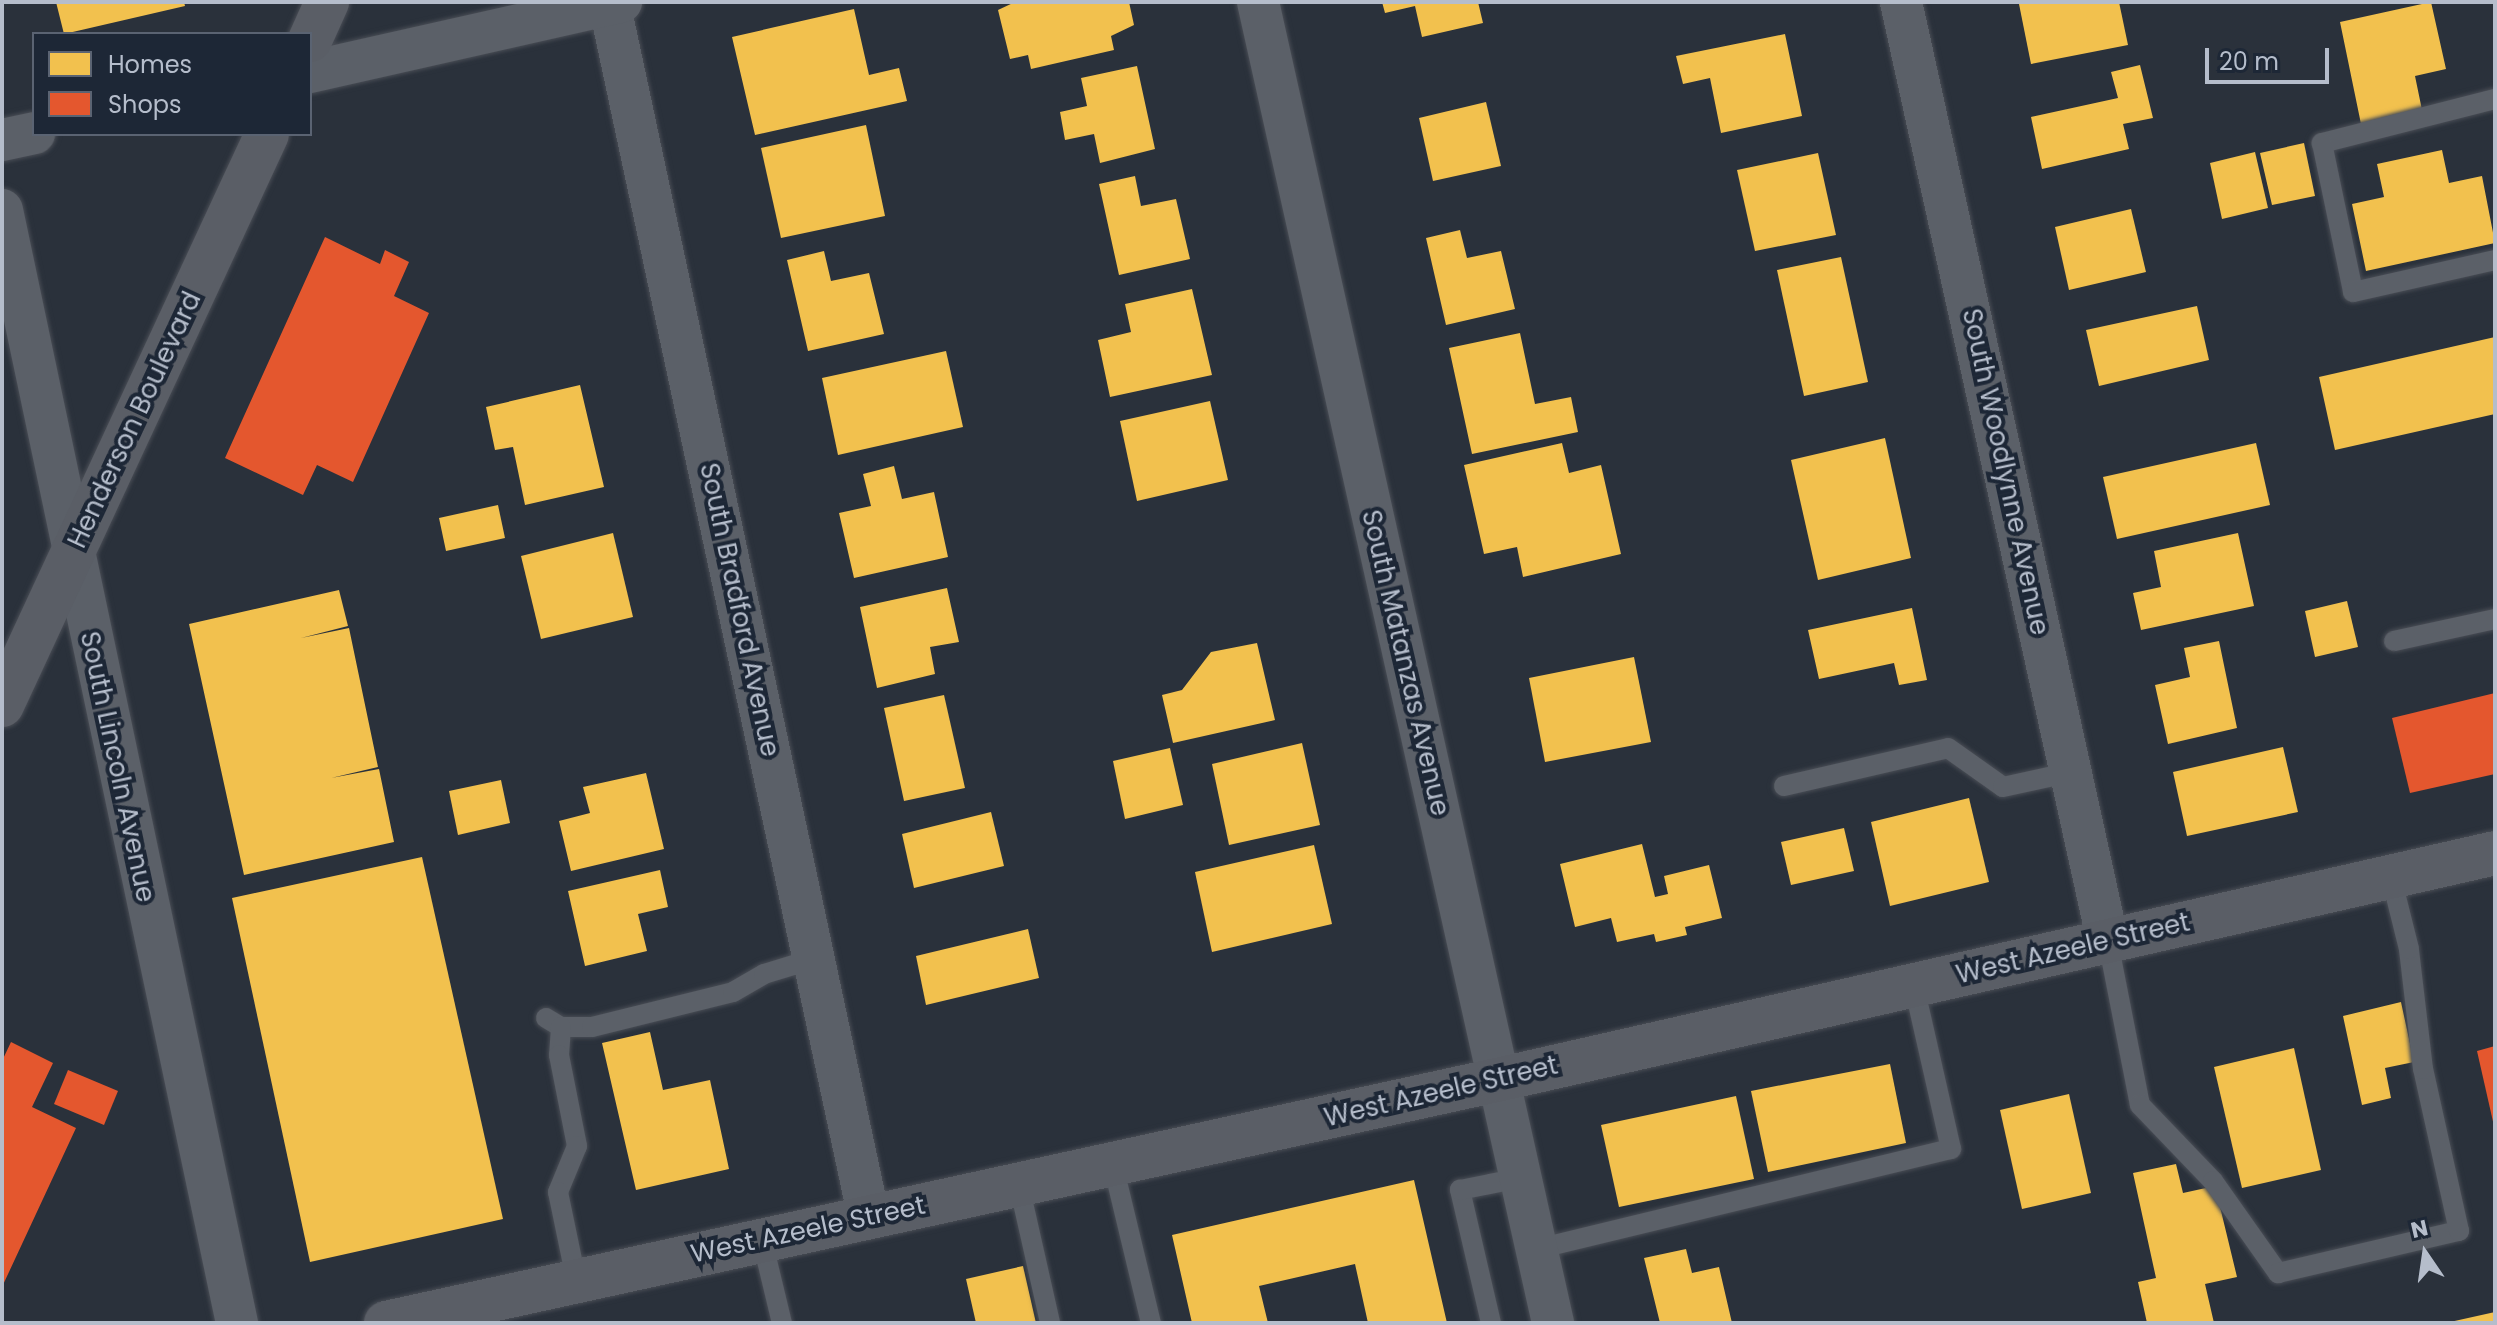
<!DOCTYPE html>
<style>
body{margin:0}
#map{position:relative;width:2497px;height:1325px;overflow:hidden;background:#2a313b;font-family:Poppins,sans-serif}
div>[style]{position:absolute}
.homes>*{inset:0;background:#f2c14e}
.shops>*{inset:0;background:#e4572e}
.roads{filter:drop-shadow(0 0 2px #494d55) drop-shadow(0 0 2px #494d55)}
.lane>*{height:20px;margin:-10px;padding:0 10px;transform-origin:10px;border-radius:10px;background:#5b6068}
.street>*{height:42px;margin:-21px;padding:0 21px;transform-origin:21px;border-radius:21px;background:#5b6068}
.secondary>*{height:44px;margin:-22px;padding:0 22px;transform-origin:22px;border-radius:22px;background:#5a5e66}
span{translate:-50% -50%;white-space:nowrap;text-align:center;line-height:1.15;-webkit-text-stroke:8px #1d2736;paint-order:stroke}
.street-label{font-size:26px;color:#b5bdcb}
.frame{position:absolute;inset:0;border:4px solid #b5bdcb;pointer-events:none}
.legend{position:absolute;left:32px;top:32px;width:280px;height:104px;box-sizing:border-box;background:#1d2736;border:2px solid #5a6372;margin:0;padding:10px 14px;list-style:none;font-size:24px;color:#b5bdcb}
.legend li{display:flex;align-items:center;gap:16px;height:40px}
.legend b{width:40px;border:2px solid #5a6372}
.north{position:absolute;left:2385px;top:1213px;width:80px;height:80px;-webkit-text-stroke:6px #1d2736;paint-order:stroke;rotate:347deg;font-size:22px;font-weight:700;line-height:32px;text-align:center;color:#b5bdcb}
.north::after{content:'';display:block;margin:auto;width:28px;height:36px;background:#b5bdcb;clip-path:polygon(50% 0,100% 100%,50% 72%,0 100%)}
.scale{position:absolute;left:2205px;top:48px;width:124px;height:36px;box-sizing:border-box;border:4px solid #b5bdcb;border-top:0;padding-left:10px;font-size:24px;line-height:28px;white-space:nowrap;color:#b5bdcb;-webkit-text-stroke:6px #1d2736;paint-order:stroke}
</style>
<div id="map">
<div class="homes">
<div style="clip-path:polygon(56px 2px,184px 2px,185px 6px,64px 34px)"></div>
<div style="clip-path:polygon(1015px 2px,1129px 2px,1134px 25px,1111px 36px,1114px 50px,1031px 69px,1028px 55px,1010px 59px,998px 10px)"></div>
<div style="clip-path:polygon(1382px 2px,1478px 2px,1483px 23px,1422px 37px,1415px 6px,1385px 13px)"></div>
<div style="clip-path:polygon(2030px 2px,2119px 2px,2128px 45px,2031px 64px,2019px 4px)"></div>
<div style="clip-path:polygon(2431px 2px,2446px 69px,2415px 76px,2422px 110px,2361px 124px,2340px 22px)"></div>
<div style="clip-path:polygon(854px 9px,869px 75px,899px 68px,907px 101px,755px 135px,732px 37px)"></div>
<div style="clip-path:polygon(1785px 34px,1802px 116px,1721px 133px,1710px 78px,1683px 84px,1676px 56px)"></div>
<div style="clip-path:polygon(2140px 65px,2153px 118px,2123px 124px,2129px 149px,2042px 169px,2031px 117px,2118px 98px,2111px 72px)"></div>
<div style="clip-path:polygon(1137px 66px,1155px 149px,1100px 163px,1094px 134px,1065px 140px,1060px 112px,1087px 106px,1081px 78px)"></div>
<div style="clip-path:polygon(1486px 102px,1501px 166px,1433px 181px,1419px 118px)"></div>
<div style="clip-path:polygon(866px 125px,885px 216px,781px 238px,761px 148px)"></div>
<div style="clip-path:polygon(2304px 143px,2315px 196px,2272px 205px,2260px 153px)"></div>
<div style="clip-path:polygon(2442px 150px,2449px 183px,2482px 176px,2495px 243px,2366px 271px,2352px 204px,2384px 197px,2377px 164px)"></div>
<div style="clip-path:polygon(2255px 152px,2268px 208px,2222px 219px,2210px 163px)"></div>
<div style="clip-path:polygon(1818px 153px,1836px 235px,1755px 251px,1737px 170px)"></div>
<div style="clip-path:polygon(1135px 176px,1141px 206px,1176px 199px,1190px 259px,1119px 275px,1099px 184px)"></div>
<div style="clip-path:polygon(2131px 209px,2146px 272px,2069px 290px,2055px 227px)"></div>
<div style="clip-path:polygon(1460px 230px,1467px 258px,1501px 251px,1515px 309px,1446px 325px,1426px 238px)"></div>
<div style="clip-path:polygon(824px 251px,831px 281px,869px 273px,884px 334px,808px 351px,787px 260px)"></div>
<div style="clip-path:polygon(1841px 257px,1868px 382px,1804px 396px,1777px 270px)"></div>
<div style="clip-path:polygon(1192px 289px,1212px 375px,1110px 397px,1098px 340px,1131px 332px,1125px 304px)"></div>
<div style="clip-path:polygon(2197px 306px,2209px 360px,2099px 386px,2086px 330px)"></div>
<div style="clip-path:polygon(1520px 333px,1535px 404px,1571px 397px,1578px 432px,1472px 454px,1449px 348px)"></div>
<div style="clip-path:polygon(2495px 337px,2495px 414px,2335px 450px,2319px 377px)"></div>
<div style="clip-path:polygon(946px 351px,963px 427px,838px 455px,822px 378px)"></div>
<div style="clip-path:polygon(580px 385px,604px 487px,525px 505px,513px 447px,495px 450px,486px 407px)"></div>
<div style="clip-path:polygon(1210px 401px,1228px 480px,1137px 501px,1120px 421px)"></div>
<div style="clip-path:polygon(1885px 438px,1911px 558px,1818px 580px,1791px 460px)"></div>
<div style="clip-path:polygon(1562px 443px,1569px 473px,1601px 465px,1621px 554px,1523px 577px,1517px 547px,1484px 554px,1464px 465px)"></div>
<div style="clip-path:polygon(2256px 443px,2270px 505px,2117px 539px,2103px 477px)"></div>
<div style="clip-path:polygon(894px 466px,902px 499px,934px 492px,948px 557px,854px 578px,839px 513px,871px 506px,863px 474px)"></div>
<div style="clip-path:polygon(498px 505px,505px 538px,446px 551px,439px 518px)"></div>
<div style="clip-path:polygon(613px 533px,633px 617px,541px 639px,521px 556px)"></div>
<div style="clip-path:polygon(2238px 533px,2254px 606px,2141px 630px,2133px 593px,2161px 587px,2154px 551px)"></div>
<div style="clip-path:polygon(947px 588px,959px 642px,930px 647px,935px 674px,877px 688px,860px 607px)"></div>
<div style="clip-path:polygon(339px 590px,348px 626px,301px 638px,349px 628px,378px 767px,331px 778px,379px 769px,394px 842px,244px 875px,189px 624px)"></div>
<div style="clip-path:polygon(2347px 601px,2358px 647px,2315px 657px,2305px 611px)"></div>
<div style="clip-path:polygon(1912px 608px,1927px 680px,1899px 685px,1894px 663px,1819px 679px,1808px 630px)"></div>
<div style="clip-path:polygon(2219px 641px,2237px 728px,2168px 744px,2155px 685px,2190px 677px,2184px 648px)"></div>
<div style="clip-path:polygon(1257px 643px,1275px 720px,1173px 743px,1162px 695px,1182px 690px,1211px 652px)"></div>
<div style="clip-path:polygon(1634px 657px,1651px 742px,1545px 762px,1529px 678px)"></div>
<div style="clip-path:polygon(944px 695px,965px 788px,904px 801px,884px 708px)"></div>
<div style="clip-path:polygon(1302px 743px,1320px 825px,1229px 845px,1212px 764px)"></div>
<div style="clip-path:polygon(2283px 747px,2298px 812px,2187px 836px,2173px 772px)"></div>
<div style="clip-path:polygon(1170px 748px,1183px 805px,1125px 819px,1113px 761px)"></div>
<div style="clip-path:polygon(646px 773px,664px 849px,571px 871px,559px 821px,590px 813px,583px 787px)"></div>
<div style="clip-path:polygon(501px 780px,510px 823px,458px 835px,449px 791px)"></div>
<div style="clip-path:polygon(1969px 798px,1989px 882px,1890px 906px,1871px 822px)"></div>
<div style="clip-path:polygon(991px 812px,1004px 866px,914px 888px,902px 834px)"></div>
<div style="clip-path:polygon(1844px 828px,1854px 871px,1791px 885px,1781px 842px)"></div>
<div style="clip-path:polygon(1642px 844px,1655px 897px,1668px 894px,1664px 876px,1709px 865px,1722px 918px,1685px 927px,1687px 935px,1656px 942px,1654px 934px,1617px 942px,1611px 918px,1575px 927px,1560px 864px)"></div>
<div style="clip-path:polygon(1314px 845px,1332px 924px,1212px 952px,1195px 872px)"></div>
<div style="clip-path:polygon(422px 857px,503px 1219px,310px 1262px,232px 898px)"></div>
<div style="clip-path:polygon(660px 870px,668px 907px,638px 914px,647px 951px,585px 966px,568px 891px)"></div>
<div style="clip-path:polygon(1028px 929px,1039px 978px,926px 1005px,916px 956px)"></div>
<div style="clip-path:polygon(2401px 1002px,2414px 1062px,2385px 1068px,2391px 1098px,2362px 1105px,2343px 1016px)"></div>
<div style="clip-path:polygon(650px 1032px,663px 1090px,710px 1080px,729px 1169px,636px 1190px,602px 1043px)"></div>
<div style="clip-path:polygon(2294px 1048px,2321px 1170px,2242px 1188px,2214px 1067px)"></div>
<div style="clip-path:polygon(1890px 1064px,1906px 1143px,1768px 1172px,1751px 1091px)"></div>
<div style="clip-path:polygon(2069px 1094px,2091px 1193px,2022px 1209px,2000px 1110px)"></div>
<div style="clip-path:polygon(1736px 1096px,1754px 1179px,1619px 1207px,1601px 1125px)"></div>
<div style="clip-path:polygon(2176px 1164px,2183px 1193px,2215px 1186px,2237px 1277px,2205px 1284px,2214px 1323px,2147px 1323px,2138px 1282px,2156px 1278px,2133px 1173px)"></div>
<div style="clip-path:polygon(1414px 1180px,1447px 1323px,1368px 1323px,1355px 1264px,1259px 1286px,1268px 1323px,1192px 1323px,1172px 1235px)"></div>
<div style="clip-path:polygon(1686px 1249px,1692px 1273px,1719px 1267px,1732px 1323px,1660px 1323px,1644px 1258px)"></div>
<div style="clip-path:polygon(1023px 1266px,1036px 1323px,976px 1323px,966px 1279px)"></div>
<div style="clip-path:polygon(2495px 1312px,2495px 1323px,2450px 1323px,2450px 1322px)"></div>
</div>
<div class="shops">
<div style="clip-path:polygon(325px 237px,380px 264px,385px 250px,409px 262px,394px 296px,429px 313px,353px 482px,317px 465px,303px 495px,225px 458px)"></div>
<div style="clip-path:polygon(2495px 693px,2495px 774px,2410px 793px,2392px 718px)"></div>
<div style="clip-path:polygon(11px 1042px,53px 1063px,32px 1107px,76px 1128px,2px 1287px,2px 1061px)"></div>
<div style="clip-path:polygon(2495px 1046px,2495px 1126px,2494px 1126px,2477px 1051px)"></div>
<div style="clip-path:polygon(68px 1070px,118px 1091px,104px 1125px,54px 1104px)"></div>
</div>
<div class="roads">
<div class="lane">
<div style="left:2495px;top:99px;width:179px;rotate:165.7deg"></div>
<div style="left:2322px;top:143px;width:152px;rotate:78.2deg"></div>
<div style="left:2353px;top:292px;width:146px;rotate:-12.7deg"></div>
<div style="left:2394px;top:641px;width:103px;rotate:-12.3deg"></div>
<div style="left:1784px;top:786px;width:168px;rotate:-13deg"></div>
<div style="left:1948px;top:748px;width:67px;rotate:35.3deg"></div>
<div style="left:2003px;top:787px;width:71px;rotate:-12.3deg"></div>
<div style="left:2108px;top:942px;width:166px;rotate:78.9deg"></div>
<div style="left:2140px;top:1105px;width:105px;rotate:46.2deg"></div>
<div style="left:2213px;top:1181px;width:113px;rotate:54.8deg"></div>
<div style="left:2278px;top:1273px;width:186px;rotate:-13.1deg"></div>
<div style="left:2459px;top:1231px;width:166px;rotate:-102.5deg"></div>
<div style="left:2423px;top:1069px;width:121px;rotate:-96.7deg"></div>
<div style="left:2409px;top:949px;width:74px;rotate:-104deg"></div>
<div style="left:546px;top:1018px;width:17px;rotate:31deg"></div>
<div style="left:561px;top:1027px;width:31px"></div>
<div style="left:592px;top:1027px;width:145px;rotate:-13.9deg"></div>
<div style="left:733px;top:992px;width:36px;rotate:-30deg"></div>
<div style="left:764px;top:974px;width:51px;rotate:-17deg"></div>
<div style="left:561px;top:1027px;width:28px;rotate:94deg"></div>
<div style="left:559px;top:1055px;width:93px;rotate:78.8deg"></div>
<div style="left:577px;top:1146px;width:50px;rotate:112.4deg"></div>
<div style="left:558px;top:1192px;width:89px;rotate:78.3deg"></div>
<div style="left:1113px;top:1165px;width:163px;rotate:76.5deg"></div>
<div style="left:1019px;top:1185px;width:141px;rotate:77.3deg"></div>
<div style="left:762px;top:1240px;width:85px;rotate:76.5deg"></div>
<div style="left:1537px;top:1249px;width:426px;rotate:-13.6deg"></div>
<div style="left:1951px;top:1149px;width:167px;rotate:-102.8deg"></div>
<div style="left:1491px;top:1323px;width:137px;rotate:-103.1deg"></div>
<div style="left:1460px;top:1190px;width:61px;rotate:-11.3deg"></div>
</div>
<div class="street">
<div style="left:609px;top:2px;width:1243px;rotate:77.93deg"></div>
<div style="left:1258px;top:2px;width:1354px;rotate:77.41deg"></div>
<div style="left:1901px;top:2px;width:963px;rotate:77.58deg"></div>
<div style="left:310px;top:72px;width:319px;rotate:-12.7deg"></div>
<div style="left:2px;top:140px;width:33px;rotate:-12deg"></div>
<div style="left:2px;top:210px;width:1138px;rotate:78.08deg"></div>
</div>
<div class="secondary">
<div style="left:310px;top:40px;width:42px;rotate:-65.9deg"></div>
<div style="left:2px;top:705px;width:629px;rotate:-65.1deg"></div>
<div style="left:386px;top:1323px;width:1137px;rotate:-12.34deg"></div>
<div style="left:1497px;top:1080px;width:1023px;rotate:-12.81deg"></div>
</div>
</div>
<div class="street-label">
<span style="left:135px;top:420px;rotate:-65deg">Henderson Boulevard</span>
<span style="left:2005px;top:472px;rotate:78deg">South Woodlynne Avenue</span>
<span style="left:739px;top:610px;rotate:78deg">South Bradford Avenue</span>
<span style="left:1405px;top:663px;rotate:77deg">South Matanzas Avenue</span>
<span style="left:117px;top:767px;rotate:78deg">South Lincoln Avenue</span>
<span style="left:2073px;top:949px;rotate:-13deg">West Azeele Street</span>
<span style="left:1441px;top:1092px;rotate:-13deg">West Azeele Street</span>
<span style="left:808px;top:1230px;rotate:-12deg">West Azeele Street</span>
</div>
<div class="frame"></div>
<ul class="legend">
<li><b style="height:22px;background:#f2c14e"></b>Homes</li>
<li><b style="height:22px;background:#e4572e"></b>Shops</li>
</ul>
<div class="north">N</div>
<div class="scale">20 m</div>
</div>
